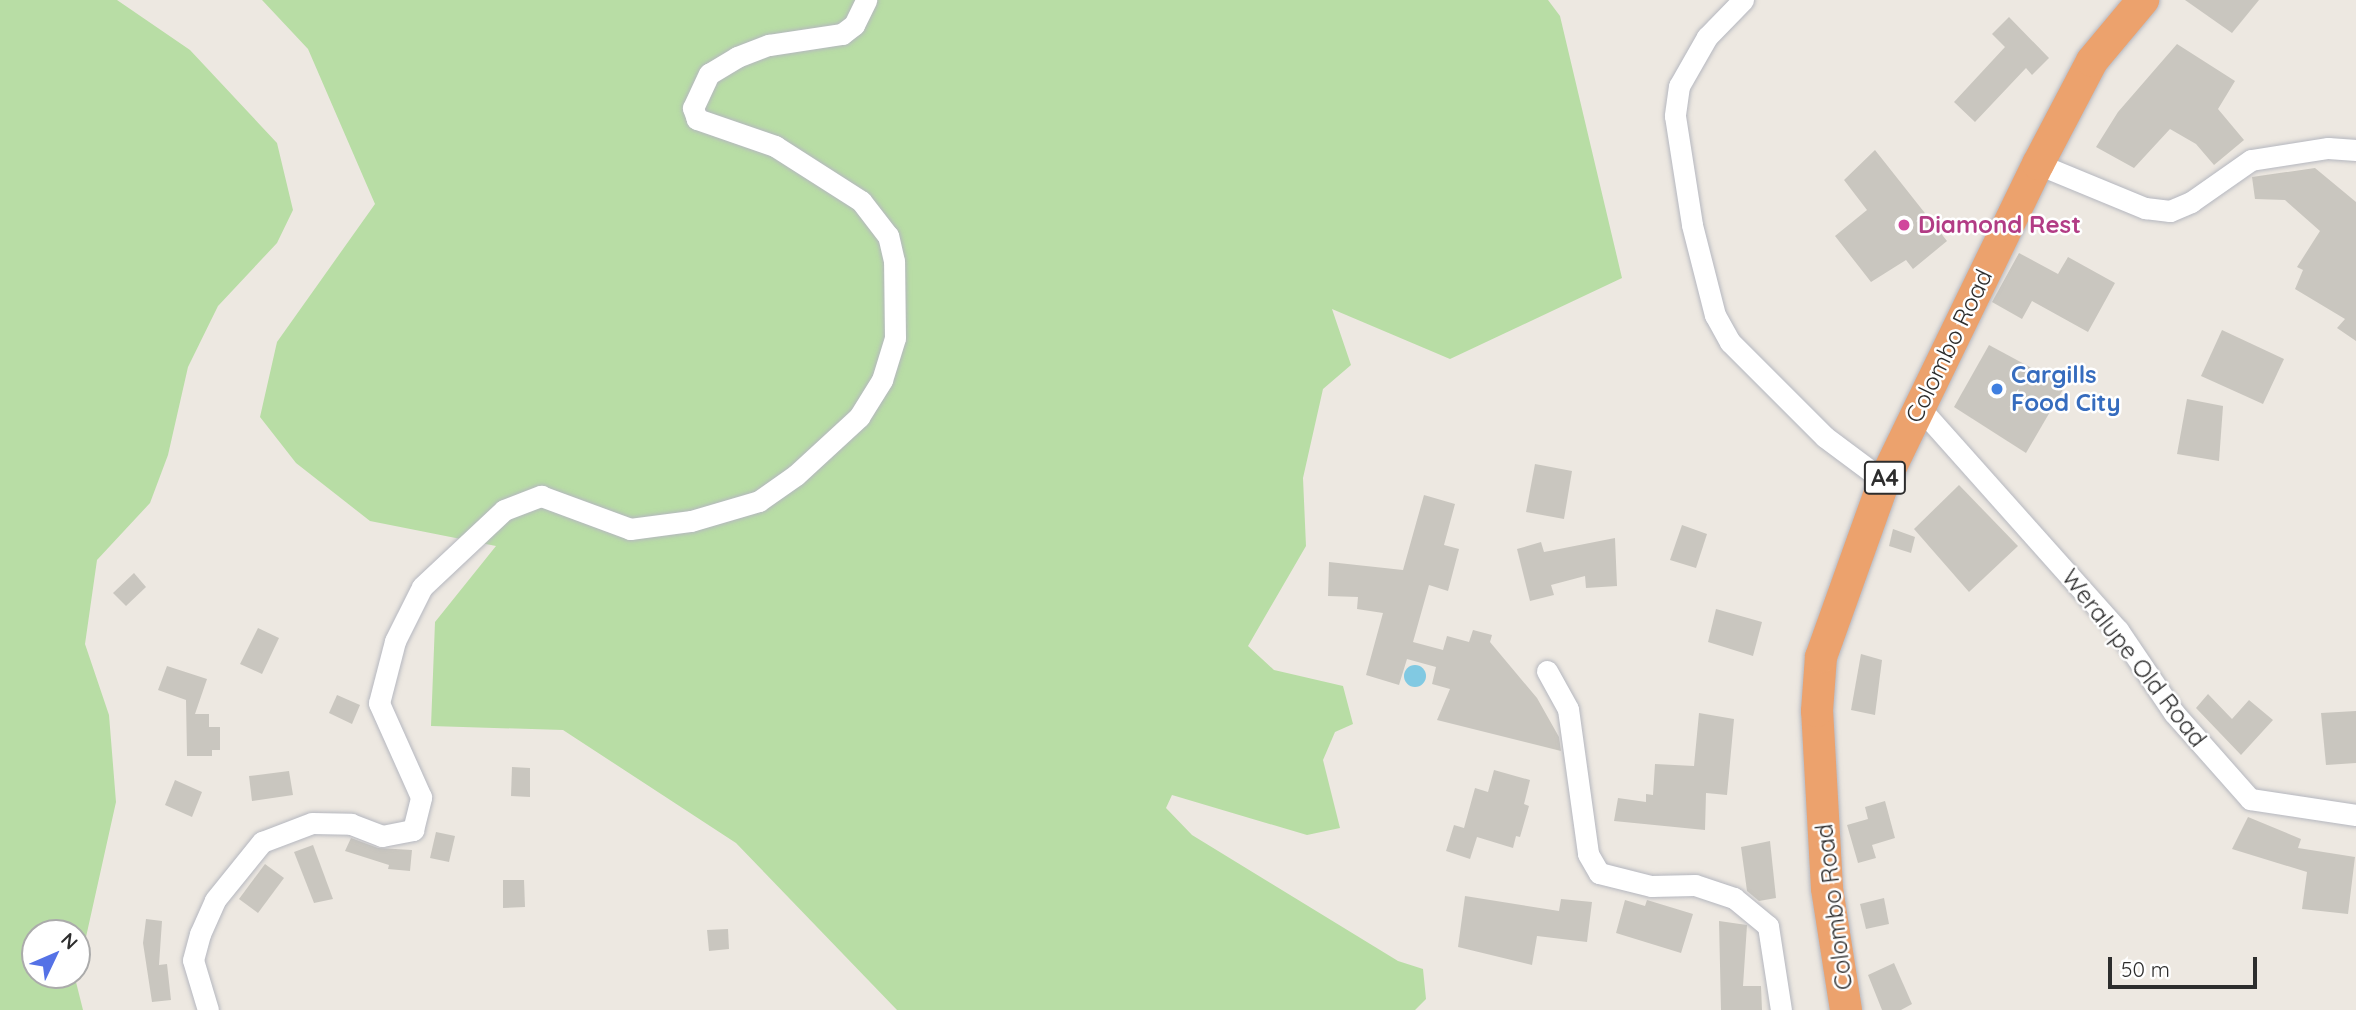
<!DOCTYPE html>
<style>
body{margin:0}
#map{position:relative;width:2356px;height:1010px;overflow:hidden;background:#ede8e1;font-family:Quicksand,sans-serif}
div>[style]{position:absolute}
.green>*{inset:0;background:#b8dda5}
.water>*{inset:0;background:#81c9e2}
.round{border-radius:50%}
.building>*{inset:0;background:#c9c6bf}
.roads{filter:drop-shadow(0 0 2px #b5b7bf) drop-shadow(0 0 2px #b5b7bf)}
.minor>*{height:21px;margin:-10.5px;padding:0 10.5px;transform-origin:10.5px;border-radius:10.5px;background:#fff}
.highway>*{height:32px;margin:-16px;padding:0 16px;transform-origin:16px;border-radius:16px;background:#eca26d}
.dots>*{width:19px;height:19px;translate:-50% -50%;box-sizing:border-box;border:4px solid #fff;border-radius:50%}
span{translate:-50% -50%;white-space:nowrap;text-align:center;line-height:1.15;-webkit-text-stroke:5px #fff;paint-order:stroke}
.shield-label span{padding:2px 5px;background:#fff;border:2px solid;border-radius:5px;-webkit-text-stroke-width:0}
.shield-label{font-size:23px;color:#2d2d2d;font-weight:700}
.hotel-label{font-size:24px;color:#b23c85;font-weight:700}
.left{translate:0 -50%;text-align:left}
.street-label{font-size:24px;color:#2d2d2d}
.shop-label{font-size:24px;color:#366cbe;font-weight:700}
.north{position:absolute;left:21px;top:919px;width:70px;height:70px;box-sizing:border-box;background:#fff;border:2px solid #ababab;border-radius:50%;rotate:46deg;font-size:19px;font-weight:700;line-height:28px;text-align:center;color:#2d2d2d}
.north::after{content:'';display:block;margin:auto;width:24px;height:32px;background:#5572e6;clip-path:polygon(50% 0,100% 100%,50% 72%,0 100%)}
.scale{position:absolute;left:2108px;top:957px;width:149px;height:32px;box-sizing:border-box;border:4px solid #2d2d2d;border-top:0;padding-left:9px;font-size:21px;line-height:24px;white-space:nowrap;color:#2d2d2d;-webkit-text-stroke:5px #fff;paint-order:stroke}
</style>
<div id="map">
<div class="green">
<div style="clip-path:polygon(evenodd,0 0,117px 0,190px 50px,277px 143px,293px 210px,277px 243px,218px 306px,188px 367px,168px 455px,150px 503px,97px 560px,85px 644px,109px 715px,116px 802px,76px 982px,83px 1010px,0 1010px,0 0,35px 933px,77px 933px,77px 975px,35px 975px,35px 933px)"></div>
<div style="clip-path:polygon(262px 0,1548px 0,1560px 16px,1622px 278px,1450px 359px,1332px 309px,1351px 365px,1323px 389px,1303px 478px,1306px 546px,1248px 646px,1274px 670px,1343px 686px,1353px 724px,1335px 732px,1323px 760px,1340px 828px,1307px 835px,1172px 795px,1166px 808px,1192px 835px,1398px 961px,1423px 969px,1426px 999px,1415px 1010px,897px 1010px,736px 843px,563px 730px,431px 726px,435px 622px,496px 546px,370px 521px,296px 463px,260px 417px,277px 342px,375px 204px,308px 49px)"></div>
</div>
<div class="water">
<div class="round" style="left:1404px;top:665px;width:22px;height:22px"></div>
</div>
<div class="building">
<div style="clip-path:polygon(2185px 0,2259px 0,2232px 33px)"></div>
<div style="clip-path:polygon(2009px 17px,2049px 58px,2032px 75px,2026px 68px,1975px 122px,1954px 102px,2005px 47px,1992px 34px)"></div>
<div style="clip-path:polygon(2177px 44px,2235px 81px,2218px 109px,2244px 140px,2214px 165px,2196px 144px,2170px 129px,2134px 168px,2096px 147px,2118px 112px)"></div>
<div style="clip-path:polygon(1875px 150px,1947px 241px,1913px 269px,1906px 260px,1871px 282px,1835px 236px,1867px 210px,1844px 180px)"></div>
<div style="clip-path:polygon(2315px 168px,2356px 202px,2356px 341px,2337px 328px,2345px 319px,2295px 289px,2303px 270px,2297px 267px,2320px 231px,2285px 200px,2255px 199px,2252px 177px)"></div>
<div style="clip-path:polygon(2019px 253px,2058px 274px,2068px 257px,2115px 283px,2088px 332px,2032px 301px,2022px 319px,1992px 302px)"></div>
<div style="clip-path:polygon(2222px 330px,2284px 359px,2263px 404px,2201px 376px)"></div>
<div style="clip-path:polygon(1989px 345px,2065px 386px,2026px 453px,1954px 407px)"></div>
<div style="clip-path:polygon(2187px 399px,2223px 406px,2219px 461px,2177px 454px)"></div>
<div style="clip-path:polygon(1535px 464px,1572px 471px,1564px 519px,1526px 512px)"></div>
<div style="clip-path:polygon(1959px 485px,2018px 546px,1969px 592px,1914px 529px)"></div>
<div style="clip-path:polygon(1424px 495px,1455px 504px,1444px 545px,1459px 549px,1448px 591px,1429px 585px,1413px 642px,1443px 650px,1447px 636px,1469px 642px,1473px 630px,1492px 635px,1490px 642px,1537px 698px,1559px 737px,1561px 751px,1437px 720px,1450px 689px,1432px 684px,1436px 667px,1407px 659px,1399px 685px,1366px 675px,1383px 613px,1357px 609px,1358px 597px,1328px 596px,1329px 562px,1403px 570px)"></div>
<div style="clip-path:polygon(1682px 525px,1707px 534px,1696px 568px,1670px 560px)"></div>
<div style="clip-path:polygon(1893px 529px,1915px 537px,1911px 553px,1889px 546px)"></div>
<div style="clip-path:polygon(1615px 538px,1617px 586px,1586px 588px,1585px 576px,1551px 585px,1554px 595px,1530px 601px,1517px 549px,1541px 542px,1544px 552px)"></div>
<div style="clip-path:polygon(134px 573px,146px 587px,126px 606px,113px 593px)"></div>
<div style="clip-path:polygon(1716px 609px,1762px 622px,1753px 656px,1708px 642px)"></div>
<div style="clip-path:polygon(258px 628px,279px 638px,262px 674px,240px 664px)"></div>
<div style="clip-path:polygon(1861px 654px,1882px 660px,1875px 715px,1851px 710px)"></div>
<div style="clip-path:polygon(167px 666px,207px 679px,195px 714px,209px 714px,209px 727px,220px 727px,220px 750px,212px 750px,212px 756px,187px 756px,186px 700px,158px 690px)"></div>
<div style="clip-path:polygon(2208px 694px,2232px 719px,2249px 700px,2273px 720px,2241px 755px,2196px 708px)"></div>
<div style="clip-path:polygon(337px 695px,360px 705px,352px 724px,329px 713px)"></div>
<div style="clip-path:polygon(2356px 711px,2356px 763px,2326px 765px,2321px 713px)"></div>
<div style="clip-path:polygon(1699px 713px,1734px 719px,1727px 795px,1706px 793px,1705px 830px,1614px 821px,1618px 798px,1646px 802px,1646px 794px,1653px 795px,1655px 764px,1694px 766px)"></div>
<div style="clip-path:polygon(512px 767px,530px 768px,530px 797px,511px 796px)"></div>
<div style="clip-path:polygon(1494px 770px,1530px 780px,1524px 804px,1529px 806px,1520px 837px,1516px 836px,1513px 848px,1477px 837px,1470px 859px,1446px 851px,1454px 825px,1464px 828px,1475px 788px,1488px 792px)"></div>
<div style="clip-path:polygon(289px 771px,293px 795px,252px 801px,249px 776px)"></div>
<div style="clip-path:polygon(175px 780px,202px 792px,192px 817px,165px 805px)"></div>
<div style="clip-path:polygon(1885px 801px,1895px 838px,1872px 845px,1876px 858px,1858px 863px,1847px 825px,1868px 819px,1865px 807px)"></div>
<div style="clip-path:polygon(2248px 817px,2301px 839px,2298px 848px,2355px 857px,2348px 914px,2302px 909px,2307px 872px,2232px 849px)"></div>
<div style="clip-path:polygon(436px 832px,455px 836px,449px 862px,430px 858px)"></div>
<div style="clip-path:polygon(351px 838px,378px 848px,412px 850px,410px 871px,388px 869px,389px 865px,345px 851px)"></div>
<div style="clip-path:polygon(1770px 841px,1776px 898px,1759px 901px,1747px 891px,1741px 847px)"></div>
<div style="clip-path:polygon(313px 845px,333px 899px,314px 903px,294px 852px)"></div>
<div style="clip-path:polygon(265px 864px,284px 878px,258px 913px,239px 899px)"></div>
<div style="clip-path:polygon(503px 880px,524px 880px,525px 907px,503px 908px)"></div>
<div style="clip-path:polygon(1465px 896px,1559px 911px,1561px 899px,1592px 902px,1587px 942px,1537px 936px,1532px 965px,1458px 947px)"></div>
<div style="clip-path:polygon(1884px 898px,1889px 924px,1866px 929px,1860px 904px)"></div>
<div style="clip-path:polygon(1625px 900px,1645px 906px,1647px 900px,1693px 914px,1681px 953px,1616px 933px)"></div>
<div style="clip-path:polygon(146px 919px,162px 921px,159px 965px,167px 964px,171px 1000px,152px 1002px,143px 943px)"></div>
<div style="clip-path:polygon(1719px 921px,1747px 925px,1743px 986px,1761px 986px,1762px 1010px,1721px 1010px)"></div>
<div style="clip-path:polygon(728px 929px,729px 949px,709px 951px,707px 930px)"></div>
<div style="clip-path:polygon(1894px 963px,1912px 1004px,1901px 1010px,1882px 1010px,1868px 975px)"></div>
</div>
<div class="roads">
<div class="minor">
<div style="left:1743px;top:0;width:52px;rotate:134.2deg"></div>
<div style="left:1707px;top:37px;width:56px;rotate:119.7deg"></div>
<div style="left:1679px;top:86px;width:30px;rotate:98deg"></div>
<div style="left:1675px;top:116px;width:110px;rotate:81.1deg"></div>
<div style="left:1692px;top:225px;width:93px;rotate:75.7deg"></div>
<div style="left:1715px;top:315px;width:31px;rotate:61deg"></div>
<div style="left:1730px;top:342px;width:134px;rotate:45deg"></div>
<div style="left:1825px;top:437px;width:74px;rotate:36.7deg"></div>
<div style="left:2038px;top:164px;width:116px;rotate:22.4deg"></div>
<div style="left:2145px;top:208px;width:25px;rotate:7deg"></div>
<div style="left:2170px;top:211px;width:23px;rotate:-23deg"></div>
<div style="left:2191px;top:202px;width:73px;rotate:-35deg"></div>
<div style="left:2251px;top:160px;width:78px;rotate:-8.9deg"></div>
<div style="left:2328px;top:148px;width:28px;rotate:4deg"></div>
<div style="left:1919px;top:407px;width:299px;rotate:48.3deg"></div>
<div style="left:2118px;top:630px;width:100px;rotate:56deg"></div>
<div style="left:2174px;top:713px;width:115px;rotate:48.5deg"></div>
<div style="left:2250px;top:799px;width:107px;rotate:8.6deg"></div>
<div style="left:1547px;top:671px;width:43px;rotate:61.1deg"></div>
<div style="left:1568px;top:709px;width:146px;rotate:82.1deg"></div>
<div style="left:1588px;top:854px;width:22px;rotate:60deg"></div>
<div style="left:1599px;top:873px;width:54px;rotate:14deg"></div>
<div style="left:1651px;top:886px;width:44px;rotate:-1.3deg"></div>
<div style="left:1695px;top:885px;width:41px;rotate:18.4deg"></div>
<div style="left:1734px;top:898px;width:44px;rotate:39.5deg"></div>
<div style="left:1768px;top:926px;width:85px;rotate:81.2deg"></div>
<div style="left:208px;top:1010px;width:52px;rotate:-106.7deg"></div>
<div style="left:193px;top:960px;width:27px;rotate:-75deg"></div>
<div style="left:200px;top:934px;width:37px;rotate:-66deg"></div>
<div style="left:215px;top:900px;width:75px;rotate:-51deg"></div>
<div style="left:262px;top:842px;width:53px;rotate:-20.8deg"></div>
<div style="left:312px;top:823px;width:39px;rotate:1deg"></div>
<div style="left:351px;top:824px;width:33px;rotate:21deg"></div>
<div style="left:382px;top:836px;width:32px;rotate:-11deg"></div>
<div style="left:413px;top:830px;width:34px;rotate:-76deg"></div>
<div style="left:421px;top:797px;width:103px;rotate:-114.1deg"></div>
<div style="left:379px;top:703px;width:64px;rotate:-75.5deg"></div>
<div style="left:395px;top:641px;width:60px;rotate:-63.4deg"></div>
<div style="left:422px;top:587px;width:112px;rotate:-43.2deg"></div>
<div style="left:504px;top:510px;width:40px;rotate:-21deg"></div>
<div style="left:541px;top:496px;width:95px;rotate:20.3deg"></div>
<div style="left:630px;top:529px;width:62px;rotate:-7.5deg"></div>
<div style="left:691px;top:521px;width:71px;rotate:-16.4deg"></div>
<div style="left:759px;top:501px;width:45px;rotate:-35.1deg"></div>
<div style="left:796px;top:475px;width:86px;rotate:-42.6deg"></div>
<div style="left:859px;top:417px;width:44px;rotate:-58.1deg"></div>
<div style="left:882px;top:380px;width:44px;rotate:-72.8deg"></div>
<div style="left:895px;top:338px;width:77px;rotate:-90.7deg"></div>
<div style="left:894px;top:261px;width:26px;rotate:-103deg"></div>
<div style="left:888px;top:236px;width:44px;rotate:-127.6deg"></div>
<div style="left:861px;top:201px;width:102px;rotate:-147.4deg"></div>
<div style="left:775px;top:146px;width:83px;rotate:-160.9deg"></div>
<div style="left:697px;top:119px;width:12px;rotate:-110deg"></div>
<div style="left:693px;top:108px;width:38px;rotate:-65deg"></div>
<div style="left:709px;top:74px;width:33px;rotate:-31deg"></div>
<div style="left:737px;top:57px;width:34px;rotate:-21deg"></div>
<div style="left:769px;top:45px;width:74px;rotate:-8.6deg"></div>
<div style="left:842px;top:34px;width:15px;rotate:-37deg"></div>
<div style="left:854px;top:25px;width:28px;rotate:-64deg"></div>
</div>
<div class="highway">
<div style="left:1846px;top:1010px;width:123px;rotate:-98.9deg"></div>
<div style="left:1827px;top:888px;width:177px;rotate:-93.2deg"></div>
<div style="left:1817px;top:711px;width:54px;rotate:-85.8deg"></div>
<div style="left:1821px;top:657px;width:187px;rotate:-70.3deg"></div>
<div style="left:1884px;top:481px;width:352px;rotate:-64.1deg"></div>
<div style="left:2038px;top:164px;width:116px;rotate:-62.3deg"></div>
<div style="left:2092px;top:61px;width:80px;rotate:-50.1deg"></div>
</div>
</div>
<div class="dots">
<div style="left:1904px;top:225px;background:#d1479c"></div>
<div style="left:1997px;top:389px;background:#3f7fe0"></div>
</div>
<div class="shield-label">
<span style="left:1885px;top:478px">A4</span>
</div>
<div class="hotel-label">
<span class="left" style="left:1918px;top:225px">Diamond Rest</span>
</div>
<div class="street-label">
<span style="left:1949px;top:346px;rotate:-64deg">Colombo Road</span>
<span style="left:2134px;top:658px;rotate:52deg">Weralupe Old Road</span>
<span style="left:1834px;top:907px;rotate:-97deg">Colombo Road</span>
</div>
<div class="shop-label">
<span class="left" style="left:2011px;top:389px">Cargills<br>Food City</span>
</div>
<div class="north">N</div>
<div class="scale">50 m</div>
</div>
